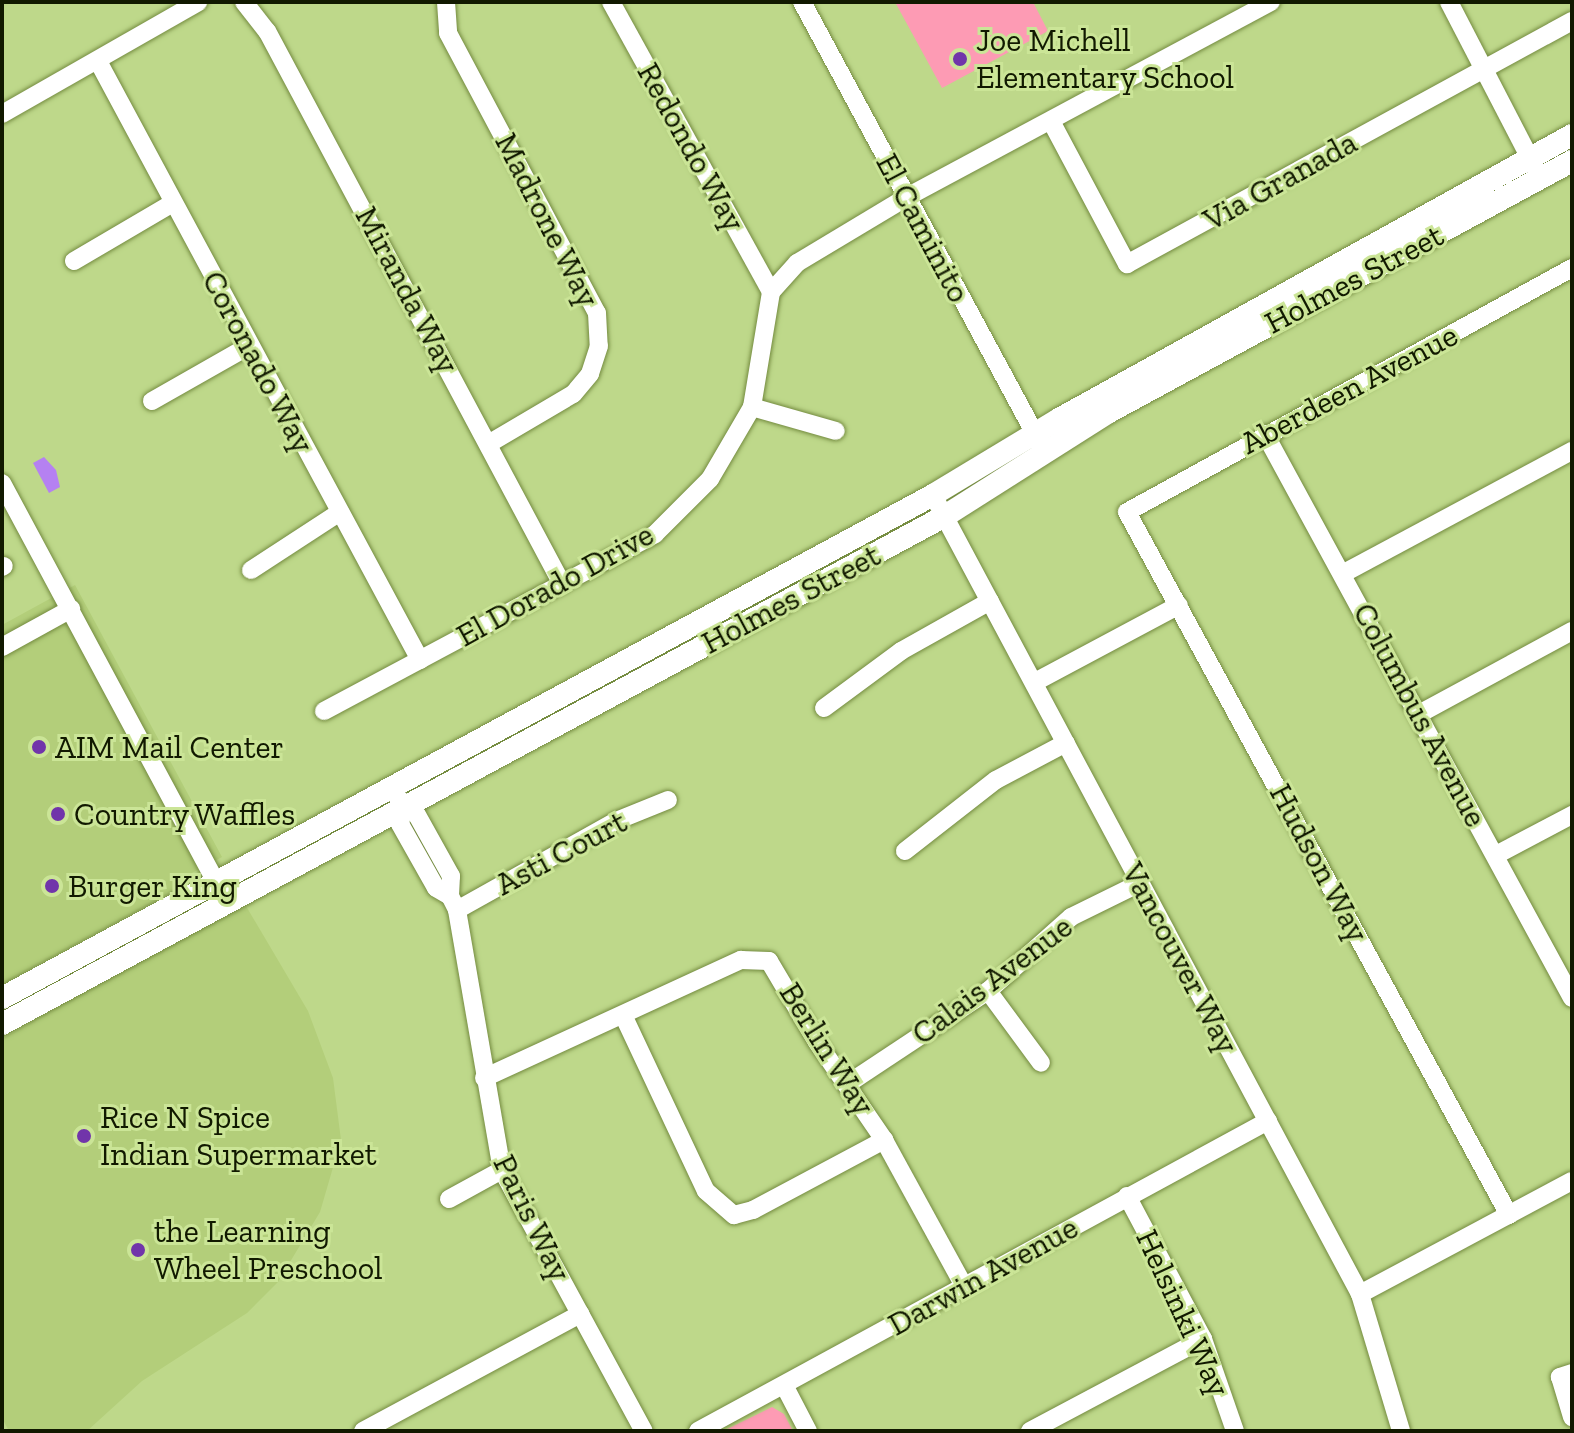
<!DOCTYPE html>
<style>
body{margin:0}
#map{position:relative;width:1574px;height:1433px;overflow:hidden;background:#bed88a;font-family:"Zilla Slab",serif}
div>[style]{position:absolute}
.built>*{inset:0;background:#b3ce7a}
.green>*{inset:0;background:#fd9bb4}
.water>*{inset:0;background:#b581f1}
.roads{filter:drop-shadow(0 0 2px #748b40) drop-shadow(0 0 2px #748b40)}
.minor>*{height:18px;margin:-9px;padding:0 9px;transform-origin:9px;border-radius:9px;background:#fff}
.major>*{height:22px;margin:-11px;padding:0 11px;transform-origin:11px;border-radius:11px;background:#fff}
.dots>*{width:22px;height:22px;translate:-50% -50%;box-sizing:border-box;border:4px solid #cbe597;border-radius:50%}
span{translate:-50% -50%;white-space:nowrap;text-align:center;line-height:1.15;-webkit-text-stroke:6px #cbe597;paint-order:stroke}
.poi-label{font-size:32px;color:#111900}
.left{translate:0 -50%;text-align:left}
.street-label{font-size:32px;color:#111900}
.frame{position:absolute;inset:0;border:4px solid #111900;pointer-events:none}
</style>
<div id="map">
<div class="built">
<div style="clip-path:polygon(75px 585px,222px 857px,188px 875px,183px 886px,2px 984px,2px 625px)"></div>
<div style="clip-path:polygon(243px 901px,308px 1011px,333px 1078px,341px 1140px,320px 1212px,278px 1282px,247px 1313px,142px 1381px,87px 1431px,9px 1431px,2px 1418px,2px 1039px)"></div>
</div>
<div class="green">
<div style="clip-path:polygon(895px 2px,1033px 2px,1048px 31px,942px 88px)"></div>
<div style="clip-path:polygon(772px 1407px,784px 1414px,793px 1431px,723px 1431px)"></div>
</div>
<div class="water">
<div style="clip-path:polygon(44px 457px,56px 470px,60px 487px,49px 493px,33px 463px)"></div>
</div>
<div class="roads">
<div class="minor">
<div style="left:244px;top:2px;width:37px;rotate:52deg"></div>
<div style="left:267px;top:31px;width:627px;rotate:61.92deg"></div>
<div style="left:446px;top:2px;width:31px;rotate:86deg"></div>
<div style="left:448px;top:33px;width:317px;rotate:62deg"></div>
<div style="left:597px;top:313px;width:33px;rotate:87deg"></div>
<div style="left:599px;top:346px;width:29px;rotate:108deg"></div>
<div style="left:590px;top:374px;width:26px;rotate:130deg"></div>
<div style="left:573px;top:394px;width:96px;rotate:149.4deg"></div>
<div style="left:611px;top:2px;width:331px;rotate:61.1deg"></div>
<div style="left:802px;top:2px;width:501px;rotate:61.65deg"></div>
<div style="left:1449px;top:2px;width:189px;rotate:62.6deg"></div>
<div style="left:99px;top:63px;width:678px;rotate:61.73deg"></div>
<div style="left:2px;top:114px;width:226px;rotate:-29.7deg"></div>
<div style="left:1052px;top:123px;width:160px;rotate:62deg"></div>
<div style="left:1127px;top:264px;width:507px;rotate:-28.64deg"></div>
<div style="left:74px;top:261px;width:115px;rotate:-30.4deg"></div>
<div style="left:152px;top:401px;width:112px;rotate:-29.6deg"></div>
<div style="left:752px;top:407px;width:87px;rotate:15.9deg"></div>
<div style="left:1265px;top:434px;width:642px;rotate:61.44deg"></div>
<div style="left:2px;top:483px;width:476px;rotate:61.8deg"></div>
<div style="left:933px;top:495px;width:906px;rotate:61.88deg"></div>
<div style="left:1360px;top:1294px;width:143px;rotate:73.3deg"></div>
<div style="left:2px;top:567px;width:2px;rotate:-27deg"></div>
<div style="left:251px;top:570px;width:106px;rotate:-33.1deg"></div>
<div style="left:1344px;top:573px;width:259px;rotate:-28.2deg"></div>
<div style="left:2px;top:647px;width:79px;rotate:-28.8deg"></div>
<div style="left:1035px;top:682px;width:163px;rotate:-28.1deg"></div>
<div style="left:824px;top:708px;width:96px;rotate:-36.5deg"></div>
<div style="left:901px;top:651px;width:102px;rotate:-29.3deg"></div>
<div style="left:324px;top:711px;width:375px;rotate:-28.1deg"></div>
<div style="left:655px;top:534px;width:78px;rotate:-45deg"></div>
<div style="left:710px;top:479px;width:83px;rotate:-59.7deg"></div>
<div style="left:752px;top:407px;width:117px;rotate:-80.6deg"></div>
<div style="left:771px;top:292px;width:39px;rotate:-48deg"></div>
<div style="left:797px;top:263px;width:128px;rotate:-31deg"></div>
<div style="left:907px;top:197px;width:413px;rotate:-28.2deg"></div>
<div style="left:1419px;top:714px;width:174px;rotate:-28.5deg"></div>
<div style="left:398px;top:798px;width:25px;rotate:42deg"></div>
<div style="left:417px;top:815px;width:70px;rotate:60.9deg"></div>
<div style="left:451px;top:876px;width:20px;rotate:93deg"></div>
<div style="left:450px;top:896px;width:16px;rotate:63deg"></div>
<div style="left:457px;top:910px;width:264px;rotate:80.2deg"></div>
<div style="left:502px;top:1170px;width:297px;rotate:61.5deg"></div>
<div style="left:403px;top:806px;width:18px;rotate:99deg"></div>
<div style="left:400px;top:824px;width:73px;rotate:60.6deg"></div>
<div style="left:436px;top:888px;width:16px;rotate:30deg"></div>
<div style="left:905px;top:851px;width:115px;rotate:-38deg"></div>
<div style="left:996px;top:780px;width:79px;rotate:-27.9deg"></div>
<div style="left:1496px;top:855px;width:86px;rotate:-27.8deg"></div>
<div style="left:457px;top:910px;width:182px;rotate:-29.2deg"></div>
<div style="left:616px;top:821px;width:56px;rotate:-22deg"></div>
<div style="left:988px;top:991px;width:89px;rotate:53.6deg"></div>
<div style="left:624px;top:1017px;width:192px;rotate:64.8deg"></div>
<div style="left:706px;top:1191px;width:37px;rotate:41deg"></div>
<div style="left:734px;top:1215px;width:20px;rotate:-15deg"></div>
<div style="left:753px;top:1210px;width:149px;rotate:-28.1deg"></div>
<div style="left:484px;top:1078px;width:283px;rotate:-24.7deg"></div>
<div style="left:741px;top:960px;width:28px;rotate:2deg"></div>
<div style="left:769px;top:961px;width:94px;rotate:59.3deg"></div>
<div style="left:817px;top:1042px;width:119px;rotate:55.6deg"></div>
<div style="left:884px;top:1140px;width:166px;rotate:61.3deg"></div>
<div style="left:849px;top:1083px;width:167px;rotate:-33.5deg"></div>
<div style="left:988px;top:991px;width:111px;rotate:-41.7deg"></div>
<div style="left:1071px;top:917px;width:77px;rotate:-26.2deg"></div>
<div style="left:1127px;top:1196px;width:162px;rotate:62deg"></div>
<div style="left:1203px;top:1339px;width:97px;rotate:70.8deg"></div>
<div style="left:449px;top:1199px;width:60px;rotate:-28.7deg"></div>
<div style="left:1509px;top:1215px;width:800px;rotate:-118.52deg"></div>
<div style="left:1127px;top:512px;width:508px;rotate:-28.74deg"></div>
<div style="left:1360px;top:1294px;width:240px;rotate:-28.1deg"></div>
<div style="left:1572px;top:1373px;width:13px;rotate:162deg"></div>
<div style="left:1560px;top:1377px;width:42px;rotate:73.3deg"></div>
<div style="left:785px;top:1387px;width:50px;rotate:62.4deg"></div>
<div style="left:363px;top:1431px;width:247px;rotate:-28.3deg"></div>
<div style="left:698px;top:1431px;width:649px;rotate:-28.54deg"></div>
<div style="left:1030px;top:1431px;width:196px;rotate:-28deg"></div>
</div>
<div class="major">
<div style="left:2px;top:998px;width:1058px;rotate:-28.38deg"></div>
<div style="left:933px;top:495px;width:147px;rotate:-31.1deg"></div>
<div style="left:1059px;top:419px;width:586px;rotate:-28.97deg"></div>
<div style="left:2px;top:1024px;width:1071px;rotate:-28.31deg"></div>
<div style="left:945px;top:516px;width:194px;rotate:-32.4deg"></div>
<div style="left:1109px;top:412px;width:527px;rotate:-28.46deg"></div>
</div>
</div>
<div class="dots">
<div style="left:960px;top:59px;background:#7135aa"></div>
<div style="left:39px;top:747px;background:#7135aa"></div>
<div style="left:58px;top:814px;background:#7135aa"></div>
<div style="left:52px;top:886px;background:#7135aa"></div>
<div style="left:84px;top:1136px;background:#7135aa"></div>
<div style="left:138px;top:1250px;background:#7135aa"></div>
</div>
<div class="poi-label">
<span class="left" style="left:976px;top:59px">Joe Michell<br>Elementary School</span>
<span class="left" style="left:55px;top:747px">AIM Mail Center</span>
<span class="left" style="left:74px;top:814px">Country Waffles</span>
<span class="left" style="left:68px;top:886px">Burger King</span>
<span class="left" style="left:100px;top:1136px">Rice N Spice<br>Indian Supermarket</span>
<span class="left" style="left:154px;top:1250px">the Learning<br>Wheel Preschool</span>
</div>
<div class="street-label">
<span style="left:691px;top:147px;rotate:61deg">Redondo Way</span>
<span style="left:1280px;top:181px;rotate:-29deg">Via Granada</span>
<span style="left:547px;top:220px;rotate:63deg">Madrone Way</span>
<span style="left:923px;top:228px;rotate:62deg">El Caminito</span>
<span style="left:1354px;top:279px;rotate:-28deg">Holmes Street</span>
<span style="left:407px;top:290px;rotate:62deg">Miranda Way</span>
<span style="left:258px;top:362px;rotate:62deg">Coronado Way</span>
<span style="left:1349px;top:389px;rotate:-28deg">Aberdeen Avenue</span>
<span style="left:555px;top:585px;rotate:-29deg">El Dorado Drive</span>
<span style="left:791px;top:599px;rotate:-28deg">Holmes Street</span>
<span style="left:1420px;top:715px;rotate:62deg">Columbus Avenue</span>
<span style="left:561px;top:853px;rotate:-28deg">Asti Court</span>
<span style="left:1319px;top:863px;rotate:62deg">Hudson Way</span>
<span style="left:1180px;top:958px;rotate:62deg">Vancouver Way</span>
<span style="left:992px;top:980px;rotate:-37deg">Calais Avenue</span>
<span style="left:827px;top:1049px;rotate:58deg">Berlin Way</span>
<span style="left:532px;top:1218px;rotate:64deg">Paris Way</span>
<span style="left:983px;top:1276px;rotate:-29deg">Darwin Avenue</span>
<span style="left:1183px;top:1313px;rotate:65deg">Helsinki Way</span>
</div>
<div class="frame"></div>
</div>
